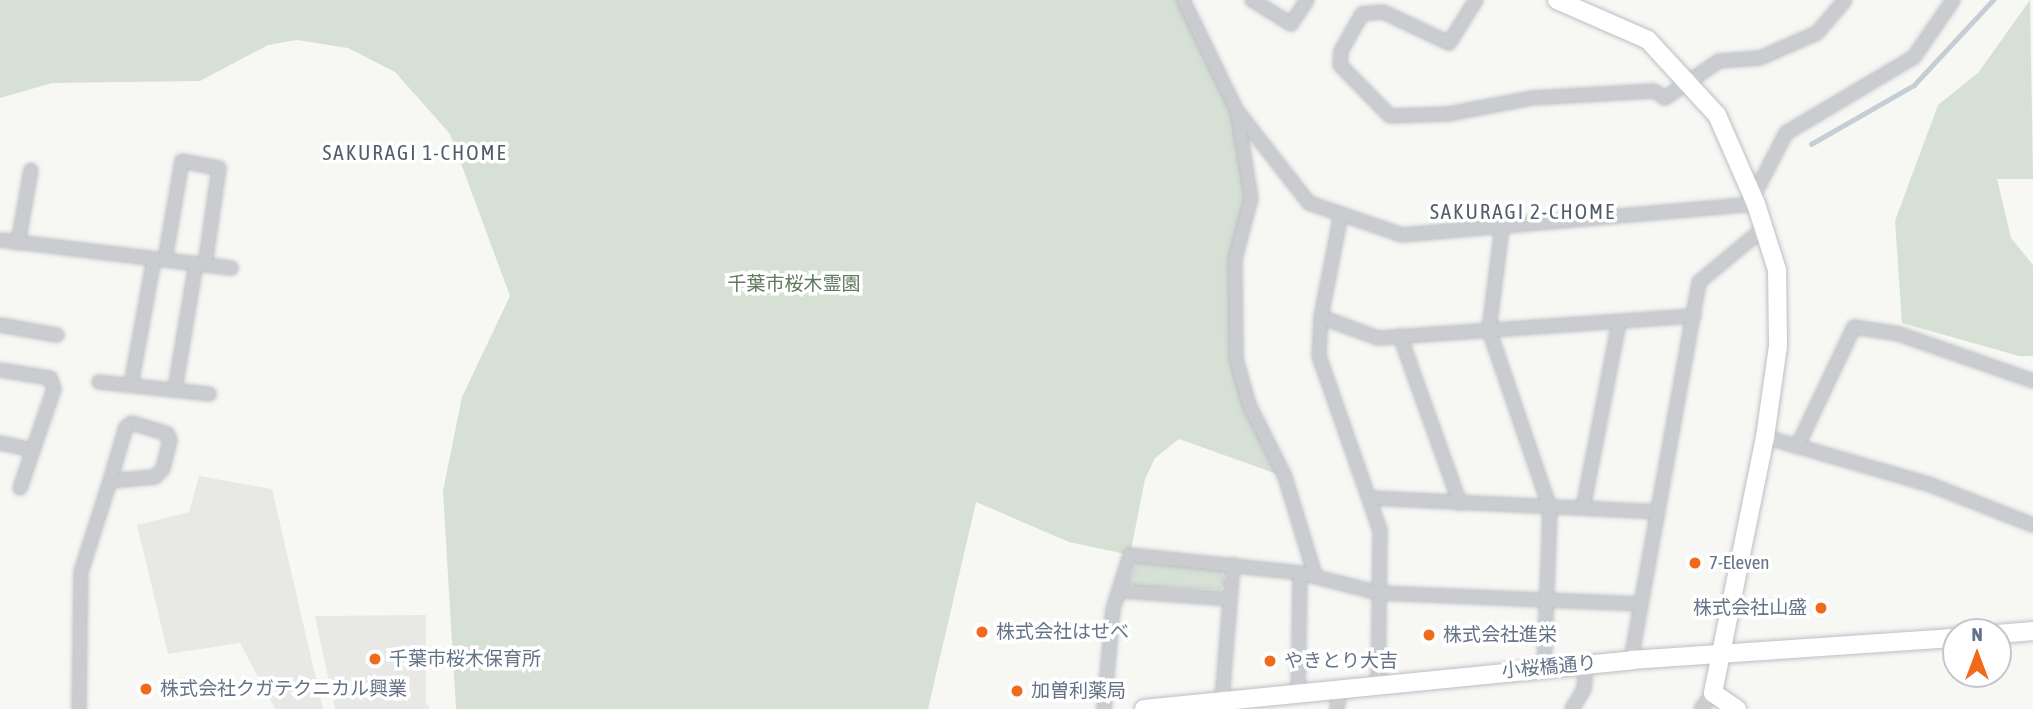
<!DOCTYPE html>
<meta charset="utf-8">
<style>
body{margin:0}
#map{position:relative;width:2033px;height:709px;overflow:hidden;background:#f7f7f4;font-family:"Asap Condensed","Noto Sans JP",sans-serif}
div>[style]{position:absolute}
.built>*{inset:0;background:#e8e8e7}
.green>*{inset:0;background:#d7e0d4}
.stream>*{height:4.5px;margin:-2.25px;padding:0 2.25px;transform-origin:2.25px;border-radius:2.25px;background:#c5ced4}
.roads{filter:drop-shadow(0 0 2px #bbbfc4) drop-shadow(0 0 2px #bbbfc4)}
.street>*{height:12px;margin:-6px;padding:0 6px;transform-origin:6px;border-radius:6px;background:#caccd0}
.secondary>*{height:18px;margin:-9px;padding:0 9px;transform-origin:9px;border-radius:9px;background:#fff}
.dots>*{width:19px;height:19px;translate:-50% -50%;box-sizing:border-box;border:4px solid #fff;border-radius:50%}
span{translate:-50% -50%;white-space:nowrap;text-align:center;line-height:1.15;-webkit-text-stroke:7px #fff;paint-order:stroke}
.park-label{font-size:19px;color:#61795f}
.poi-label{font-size:19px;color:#647387}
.left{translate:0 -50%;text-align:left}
.right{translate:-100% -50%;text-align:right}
.street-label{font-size:19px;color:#647387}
.neighbourhood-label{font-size:21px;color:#525d6c;letter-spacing:2px}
.north{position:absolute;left:1942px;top:618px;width:70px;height:70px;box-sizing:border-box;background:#fff;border:2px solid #c1c7cf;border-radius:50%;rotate:0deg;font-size:19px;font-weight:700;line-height:28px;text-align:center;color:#647387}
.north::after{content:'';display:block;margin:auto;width:24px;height:32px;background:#f1691a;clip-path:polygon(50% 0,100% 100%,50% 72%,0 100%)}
</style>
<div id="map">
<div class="built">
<div style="clip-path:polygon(199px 476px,272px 489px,323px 709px,275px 709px,240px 643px,168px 654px,137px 525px,189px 512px)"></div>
<div style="clip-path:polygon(426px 615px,426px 702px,430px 709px,335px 709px,315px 616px)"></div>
</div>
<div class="green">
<div style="clip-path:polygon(0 0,1183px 0,1237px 111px,1251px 198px,1235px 259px,1236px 359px,1285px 477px,1179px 439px,1155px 458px,1145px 479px,1130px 555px,1069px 542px,976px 502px,928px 709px,456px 709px,443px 491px,462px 397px,510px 296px,450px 134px,395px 72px,348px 48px,297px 40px,268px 45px,200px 81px,52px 83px,0 98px)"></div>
<div style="clip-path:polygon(2030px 0,2033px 179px,1997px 179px,2011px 238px,2033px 265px,2033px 356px,2019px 356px,1902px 323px,1895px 221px,1938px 105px,1978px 73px)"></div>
<div style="clip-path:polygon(1138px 560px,1221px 566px,1225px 584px,1220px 590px,1135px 586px,1129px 582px)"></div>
</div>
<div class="stream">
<div style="left:1811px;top:144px;width:119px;rotate:-29.8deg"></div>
<div style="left:1914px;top:85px;width:116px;rotate:-47.1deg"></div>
</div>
<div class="roads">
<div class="street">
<div style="left:1183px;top:0;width:123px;rotate:64.1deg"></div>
<div style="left:1237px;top:111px;width:88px;rotate:80.9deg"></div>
<div style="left:1251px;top:198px;width:63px;rotate:104.7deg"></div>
<div style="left:1235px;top:259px;width:100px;rotate:89.4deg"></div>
<div style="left:1236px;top:359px;width:48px;rotate:74.2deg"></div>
<div style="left:1249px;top:405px;width:80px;rotate:63.4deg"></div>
<div style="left:1285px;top:477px;width:102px;rotate:73deg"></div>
<div style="left:1252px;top:0;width:46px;rotate:31.6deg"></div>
<div style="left:1291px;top:24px;width:29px;rotate:-56deg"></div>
<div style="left:1476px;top:0;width:51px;rotate:122.1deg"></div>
<div style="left:1449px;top:43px;width:73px;rotate:-154.8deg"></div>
<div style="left:1383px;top:12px;width:21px;rotate:175deg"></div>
<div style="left:1362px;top:14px;width:43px;rotate:119.6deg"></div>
<div style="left:1341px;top:51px;width:14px;rotate:94deg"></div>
<div style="left:1340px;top:65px;width:71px;rotate:45.6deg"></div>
<div style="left:1390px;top:116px;width:58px;rotate:-2deg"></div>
<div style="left:1448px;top:114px;width:86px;rotate:-10.8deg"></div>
<div style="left:1532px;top:98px;width:122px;rotate:-3.3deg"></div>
<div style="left:1654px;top:91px;width:13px;rotate:32deg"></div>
<div style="left:1665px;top:98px;width:65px;rotate:-34.4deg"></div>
<div style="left:1719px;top:61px;width:41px;rotate:-4.2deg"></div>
<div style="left:1760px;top:58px;width:62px;rotate:-23.7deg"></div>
<div style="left:1817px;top:33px;width:43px;rotate:-49.7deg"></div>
<div style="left:1237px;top:111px;width:117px;rotate:52deg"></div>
<div style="left:1309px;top:203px;width:98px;rotate:19deg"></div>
<div style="left:1402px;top:235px;width:355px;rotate:-5deg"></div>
<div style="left:1753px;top:197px;width:72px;rotate:-62.7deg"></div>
<div style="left:1786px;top:133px;width:149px;rotate:-30.7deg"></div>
<div style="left:1914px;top:57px;width:69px;rotate:-55.6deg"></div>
<div style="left:1341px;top:214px;width:105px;rotate:101deg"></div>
<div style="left:1321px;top:317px;width:39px;rotate:93deg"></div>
<div style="left:1319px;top:356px;width:184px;rotate:70.7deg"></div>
<div style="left:1380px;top:530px;width:153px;rotate:90.7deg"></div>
<div style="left:1502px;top:227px;width:104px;rotate:97.2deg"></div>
<div style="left:1489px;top:330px;width:188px;rotate:71.1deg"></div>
<div style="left:1550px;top:508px;width:160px;rotate:92.1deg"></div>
<div style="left:0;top:240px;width:233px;rotate:6.9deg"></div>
<div style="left:18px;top:243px;width:74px;rotate:-79.9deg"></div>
<div style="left:165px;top:260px;width:100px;rotate:-80.3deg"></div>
<div style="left:182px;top:161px;width:38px;rotate:11deg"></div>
<div style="left:219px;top:168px;width:98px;rotate:98.2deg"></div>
<div style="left:1321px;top:317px;width:61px;rotate:20.2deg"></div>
<div style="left:1378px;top:338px;width:317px;rotate:-4deg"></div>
<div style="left:0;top:325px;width:58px;rotate:10deg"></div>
<div style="left:1400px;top:336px;width:178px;rotate:70.3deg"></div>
<div style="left:0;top:370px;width:51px;rotate:9.1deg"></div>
<div style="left:50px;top:378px;width:12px;rotate:70deg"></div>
<div style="left:54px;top:389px;width:65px;rotate:109deg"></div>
<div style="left:33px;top:450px;width:34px;rotate:-168deg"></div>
<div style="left:99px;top:382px;width:111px;rotate:6.2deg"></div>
<div style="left:131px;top:385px;width:128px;rotate:-79.7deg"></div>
<div style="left:175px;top:389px;width:127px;rotate:-80.5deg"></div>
<div style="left:1765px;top:437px;width:173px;rotate:16.1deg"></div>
<div style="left:1931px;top:485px;width:110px;rotate:21.4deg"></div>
<div style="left:1797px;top:447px;width:133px;rotate:-64.6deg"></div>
<div style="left:1854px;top:327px;width:46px;rotate:8.8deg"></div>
<div style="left:1899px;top:334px;width:142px;rotate:19.3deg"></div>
<div style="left:20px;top:488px;width:40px;rotate:-71.1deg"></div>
<div style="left:1372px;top:498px;width:283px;rotate:2.8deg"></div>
<div style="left:1583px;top:508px;width:189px;rotate:-79deg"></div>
<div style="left:1119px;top:591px;width:111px;rotate:4.1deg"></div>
<div style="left:1631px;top:660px;width:384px;rotate:-79.8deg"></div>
<div style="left:1699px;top:282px;width:85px;rotate:-39.7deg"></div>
<div style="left:1298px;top:693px;width:120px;rotate:-89deg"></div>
<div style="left:1222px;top:700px;width:136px;rotate:-85.4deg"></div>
<div style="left:79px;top:709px;width:137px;rotate:-89.2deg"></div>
<div style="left:81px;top:572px;width:96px;rotate:-72.3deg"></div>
<div style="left:110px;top:481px;width:56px;rotate:-73.5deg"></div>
<div style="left:126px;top:427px;width:7px;rotate:-34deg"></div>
<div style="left:132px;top:423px;width:37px;rotate:17deg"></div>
<div style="left:167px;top:434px;width:7px;rotate:63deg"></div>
<div style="left:170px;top:440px;width:30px;rotate:104deg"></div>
<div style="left:163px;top:469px;width:11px;rotate:135deg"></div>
<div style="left:155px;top:477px;width:45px;rotate:174.9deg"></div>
<div style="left:1104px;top:709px;width:100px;rotate:-84.9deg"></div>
<div style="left:1113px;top:609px;width:57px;rotate:-72.5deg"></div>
<div style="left:1130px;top:555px;width:171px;rotate:6deg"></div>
<div style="left:1300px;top:573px;width:81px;rotate:14.2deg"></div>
<div style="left:1379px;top:593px;width:262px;rotate:2.4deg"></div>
<div style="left:1337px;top:709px;width:21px;rotate:-82deg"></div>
<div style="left:1572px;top:709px;width:23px;rotate:-59deg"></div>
<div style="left:1584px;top:689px;width:25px;rotate:-85deg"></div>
<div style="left:1701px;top:709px;width:20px;rotate:-53deg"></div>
</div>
<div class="secondary">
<div style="left:1557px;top:0;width:99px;rotate:23.7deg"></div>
<div style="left:1648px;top:40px;width:102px;rotate:47.4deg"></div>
<div style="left:1717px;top:115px;width:97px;rotate:66.3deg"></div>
<div style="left:1756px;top:204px;width:69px;rotate:72.3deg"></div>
<div style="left:1777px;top:270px;width:76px;rotate:89.2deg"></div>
<div style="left:1778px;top:346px;width:92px;rotate:98.1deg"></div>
<div style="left:1765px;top:437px;width:261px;rotate:101.5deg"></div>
<div style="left:1713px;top:693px;width:29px;rotate:34deg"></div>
<div style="left:1998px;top:634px;width:35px;rotate:-5deg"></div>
<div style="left:1144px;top:709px;width:489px;rotate:-5.7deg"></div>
<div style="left:1631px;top:660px;width:326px;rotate:-3.9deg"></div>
</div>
</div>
<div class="dots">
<div style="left:1695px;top:563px;background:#f1691a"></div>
<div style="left:1821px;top:608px;background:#f1691a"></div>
<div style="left:982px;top:632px;background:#f1691a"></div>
<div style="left:1429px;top:635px;background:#f1691a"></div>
<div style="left:375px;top:659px;background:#f1691a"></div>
<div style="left:1270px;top:661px;background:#f1691a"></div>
<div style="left:146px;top:689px;background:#f1691a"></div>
<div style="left:1017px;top:691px;background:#f1691a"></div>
</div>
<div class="park-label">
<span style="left:794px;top:284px">千葉市桜木霊園</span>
</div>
<div class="poi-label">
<span class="left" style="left:1709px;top:563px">7-Eleven</span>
<span class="right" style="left:1807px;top:608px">株式会社山盛</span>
<span class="left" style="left:996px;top:632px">株式会社はせべ</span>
<span class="left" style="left:1443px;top:635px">株式会社進栄</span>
<span class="left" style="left:389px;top:659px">千葉市桜木保育所</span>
<span class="left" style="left:1284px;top:661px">やきとり大吉</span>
<span class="left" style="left:160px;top:689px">株式会社クガテクニカル興業</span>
<span class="left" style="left:1031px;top:691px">加曽利薬局</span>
</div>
<div class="street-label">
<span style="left:1549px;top:667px;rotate:-5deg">小桜橋通り</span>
</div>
<div class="neighbourhood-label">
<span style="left:415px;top:152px">SAKURAGI 1-CHOME</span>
<span style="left:1523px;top:211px">SAKURAGI 2-CHOME</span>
</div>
<div class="north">N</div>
</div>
